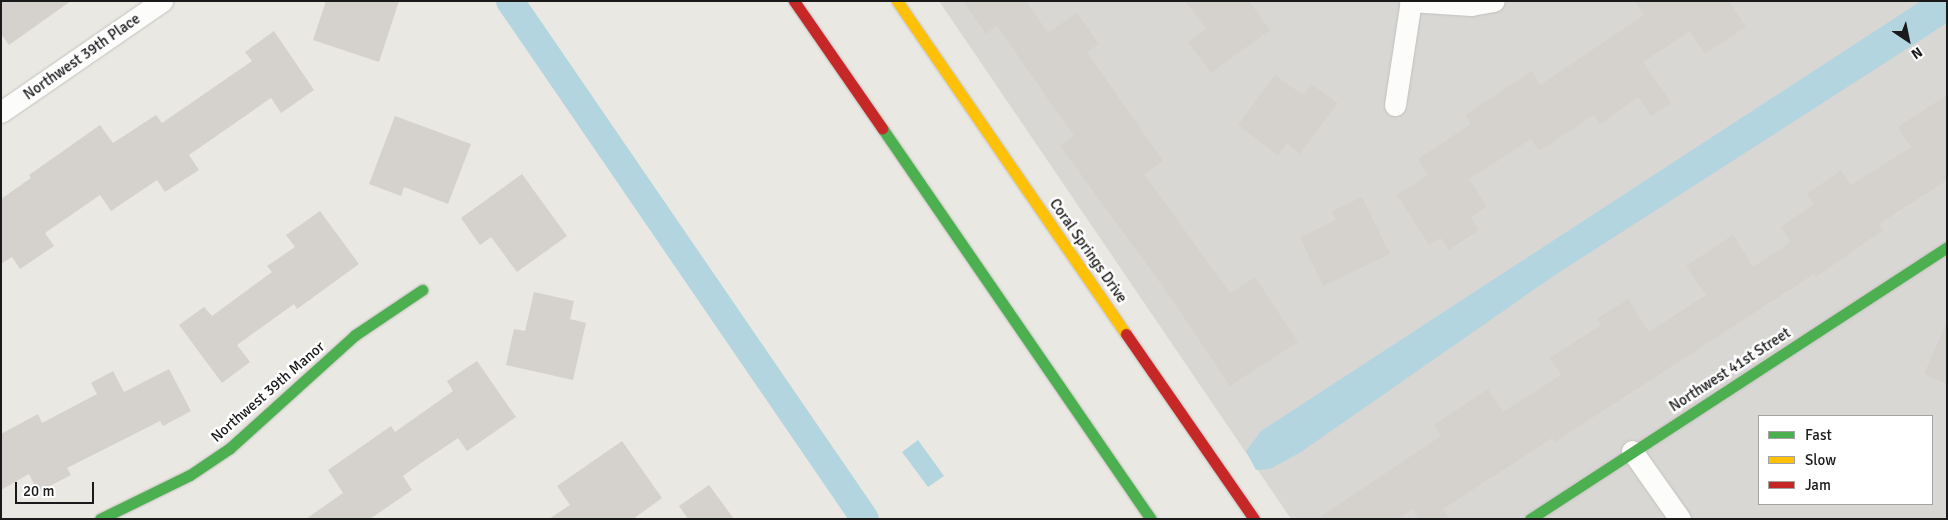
<!DOCTYPE html>
<style>
body{margin:0}
#map{position:relative;width:1948px;height:520px;overflow:hidden;background:#eae8e2;font-family:Signika,sans-serif}
div>[style]{position:absolute}
.residential>*{inset:0;background:#d9d7d4}
.water>*{inset:0;background:#b3d5df}
.canal>*{height:28px;margin:-14px;padding:0 14px;transform-origin:14px;border-radius:14px;background:#b3d5df}
.building>*{inset:0;background:#d5d1cd}
.roads{filter:drop-shadow(0 0 1px #c2c1be) drop-shadow(0 0 1px #c2c1be)}
.street>*{height:21px;margin:-10.5px;padding:0 10.5px;transform-origin:10.5px;border-radius:10.5px;background:#fcfcfb}
.fast>*{height:11px;margin:-5.5px;padding:0 5.5px;transform-origin:5.5px;border-radius:5.5px;background:#4caf50}
.slow>*{height:11px;margin:-5.5px;padding:0 5.5px;transform-origin:5.5px;border-radius:5.5px;background:#ffc107}
.jam>*{height:11px;margin:-5.5px;padding:0 5.5px;transform-origin:5.5px;border-radius:5.5px;background:#c62828}
span{translate:-50% -50%;white-space:nowrap;text-align:center;line-height:1.15;-webkit-text-stroke:5px #fff;paint-order:stroke}
.street-label{font-size:15px;color:#1a1a1a}
.frame{position:absolute;inset:0;border:2px solid #1a1a1a;pointer-events:none}
.legend{position:absolute;left:1758px;top:415px;width:175px;height:90px;box-sizing:border-box;background:#fff;border:1px solid #a3a3a3;margin:0;padding:6px 9px;list-style:none;font-size:15px;color:#1a1a1a}
.legend li{display:flex;align-items:center;gap:10px;height:25px}
.legend b{width:25px;border:1px solid #a3a3a3}
.north{position:absolute;left:1883px;top:15px;width:50px;height:50px;-webkit-text-stroke:4px #fff;paint-order:stroke;rotate:146deg;font-size:14px;font-weight:700;line-height:20px;text-align:center;color:#1a1a1a}
.north::after{content:'';display:block;margin:auto;width:18px;height:22px;background:#1a1a1a;clip-path:polygon(50% 0,100% 100%,50% 72%,0 100%)}
.scale{position:absolute;left:15px;top:482px;width:79px;height:22px;box-sizing:border-box;border:2px solid #1a1a1a;border-top:0;padding-left:6px;font-size:15px;line-height:18px;white-space:nowrap;color:#1a1a1a;-webkit-text-stroke:4px #fff;paint-order:stroke}
</style>
<div id="map">
<div class="residential">
<div style="clip-path:polygon(evenodd,939px 1px,1947px 1px,1947px 519px,1291px 519px,939px 1px,1759px 416px,1932px 416px,1932px 504px,1759px 504px,1759px 416px)"></div>
</div>
<div class="water">
<div style="clip-path:polygon(1921px 1px,1947px 1px,1947px 23px,1552px 277px,1301px 452px,1270px 469px,1256px 470px,1246px 451px,1261px 431px)"></div>
<div style="clip-path:polygon(918px 440px,944px 476px,928px 487px,902px 452px)"></div>
</div>
<div class="canal">
<div style="left:510px;top:1px;width:628px;rotate:55.58deg"></div>
</div>
<div class="building">
<div style="clip-path:polygon(1px 1px,71px 1px,9px 45px,1px 34px)"></div>
<div style="clip-path:polygon(326px 1px,399px 1px,379px 62px,313px 40px)"></div>
<div style="clip-path:polygon(963px 1px,1026px 1px,1048px 33px,1077px 13px,1099px 44px,1087px 52px,1163px 161px,1144px 174px,1230px 293px,1255px 277px,1298px 342px,1230px 386px,1167px 292px,1060px 146px,1074px 136px,997px 26px,986px 34px)"></div>
<div style="clip-path:polygon(1185px 1px,1249px 1px,1270px 30px,1211px 73px,1188px 42px,1206px 29px)"></div>
<div style="clip-path:polygon(1635px 1px,1729px 1px,1746px 27px,1705px 54px,1690px 31px,1643px 62px,1671px 103px,1651px 116px,1638px 97px,1600px 124px,1594px 115px,1539px 151px,1531px 139px,1469px 179px,1487px 206px,1471px 217px,1479px 230px,1449px 250px,1441px 238px,1429px 245px,1397px 195px,1428px 175px,1418px 159px,1471px 124px,1465px 115px,1532px 71px,1540px 85px,1644px 15px)"></div>
<div style="clip-path:polygon(274px 31px,314px 90px,281px 113px,271px 98px,189px 155px,199px 170px,165px 192px,157px 180px,111px 211px,100px 195px,45px 233px,54px 246px,20px 269px,12px 257px,1px 264px,1px 199px,31px 178px,29px 175px,100px 125px,113px 143px,156px 115px,162px 123px,252px 61px,245px 52px)"></div>
<div style="clip-path:polygon(1275px 75px,1303px 95px,1311px 84px,1338px 103px,1300px 154px,1287px 143px,1278px 155px,1238px 125px)"></div>
<div style="clip-path:polygon(1947px 95px,1947px 180px,1879px 224px,1883px 230px,1816px 277px,1814px 274px,1555px 442px,1552px 438px,1443px 509px,1450px 519px,1419px 519px,1412px 509px,1398px 519px,1317px 519px,1441px 436px,1434px 425px,1488px 389px,1503px 412px,1561px 375px,1550px 358px,1601px 325px,1597px 319px,1628px 299px,1649px 332px,1706px 295px,1686px 266px,1733px 235px,1753px 267px,1791px 242px,1781px 227px,1814px 204px,1807px 194px,1841px 170px,1851px 185px,1911px 147px,1898px 127px)"></div>
<div style="clip-path:polygon(395px 116px,471px 144px,448px 204px,404px 187px,401px 196px,369px 184px)"></div>
<div style="clip-path:polygon(522px 174px,567px 236px,517px 272px,491px 237px,480px 245px,461px 218px)"></div>
<div style="clip-path:polygon(1362px 197px,1390px 254px,1323px 286px,1300px 237px,1336px 220px,1332px 211px)"></div>
<div style="clip-path:polygon(320px 211px,359px 264px,297px 309px,294px 304px,237px 345px,250px 362px,222px 383px,179px 325px,204px 307px,212px 316px,272px 272px,267px 266px,295px 247px,286px 235px)"></div>
<div style="clip-path:polygon(534px 292px,574px 301px,570px 319px,586px 323px,573px 380px,506px 365px,514px 329px,525px 331px)"></div>
<div style="clip-path:polygon(1947px 321px,1947px 384px,1924px 374px)"></div>
<div style="clip-path:polygon(477px 361px,516px 417px,467px 451px,458px 438px,418px 465px,403px 476px,412px 490px,370px 519px,306px 519px,343px 493px,328px 470px,391px 426px,395px 432px,453px 391px,447px 381px)"></div>
<div style="clip-path:polygon(169px 369px,191px 411px,163px 426px,160px 421px,67px 468px,71px 475px,38px 492px,29px 474px,1px 490px,1px 434px,38px 414px,42px 423px,97px 394px,91px 383px,113px 371px,124px 392px)"></div>
<div style="clip-path:polygon(622px 441px,662px 498px,633px 519px,549px 519px,570px 505px,557px 486px)"></div>
<div style="clip-path:polygon(709px 485px,734px 519px,688px 519px,679px 506px)"></div>
</div>
<div class="roads">
<div class="street">
<div style="left:1410px;top:1px;width:61px;rotate:3.8deg"></div>
<div style="left:1471px;top:5px;width:23px;rotate:-10deg"></div>
<div style="left:1395px;top:105px;width:105px;rotate:-81.3deg"></div>
<div style="left:1px;top:112px;width:196px;rotate:-34.6deg"></div>
<div style="left:1632px;top:451px;width:83px;rotate:54.8deg"></div>
</div>
<div class="fast">
<div style="left:882px;top:128px;width:475px;rotate:55.5deg"></div>
<div style="left:100px;top:519px;width:100px;rotate:-26.1deg"></div>
<div style="left:190px;top:475px;width:48px;rotate:-34deg"></div>
<div style="left:230px;top:448px;width:169px;rotate:-42.1deg"></div>
<div style="left:355px;top:335px;width:81px;rotate:-33.9deg"></div>
<div style="left:1530px;top:519px;width:498px;rotate:-33.1deg"></div>
</div>
<div class="slow">
<div style="left:897px;top:1px;width:404px;rotate:55.5deg"></div>
</div>
<div class="jam">
<div style="left:794px;top:1px;width:155px;rotate:55.3deg"></div>
<div style="left:1126px;top:334px;width:225px;rotate:55.3deg"></div>
</div>
</div>
<div class="street-label">
<span style="left:82px;top:57px;rotate:-35deg">Northwest 39th Place</span>
<span style="left:1088px;top:251px;rotate:55deg">Coral Springs Drive</span>
<span style="left:1730px;top:370px;rotate:-33deg">Northwest 41st Street</span>
<span style="left:268px;top:392px;rotate:-41deg">Northwest 39th Manor</span>
</div>
<div class="frame"></div>
<ul class="legend">
<li><b style="height:6px;background:#4caf50"></b>Fast</li>
<li><b style="height:6px;background:#ffc107"></b>Slow</li>
<li><b style="height:6px;background:#c62828"></b>Jam</li>
</ul>
<div class="north">N</div>
<div class="scale">20 m</div>
</div>
